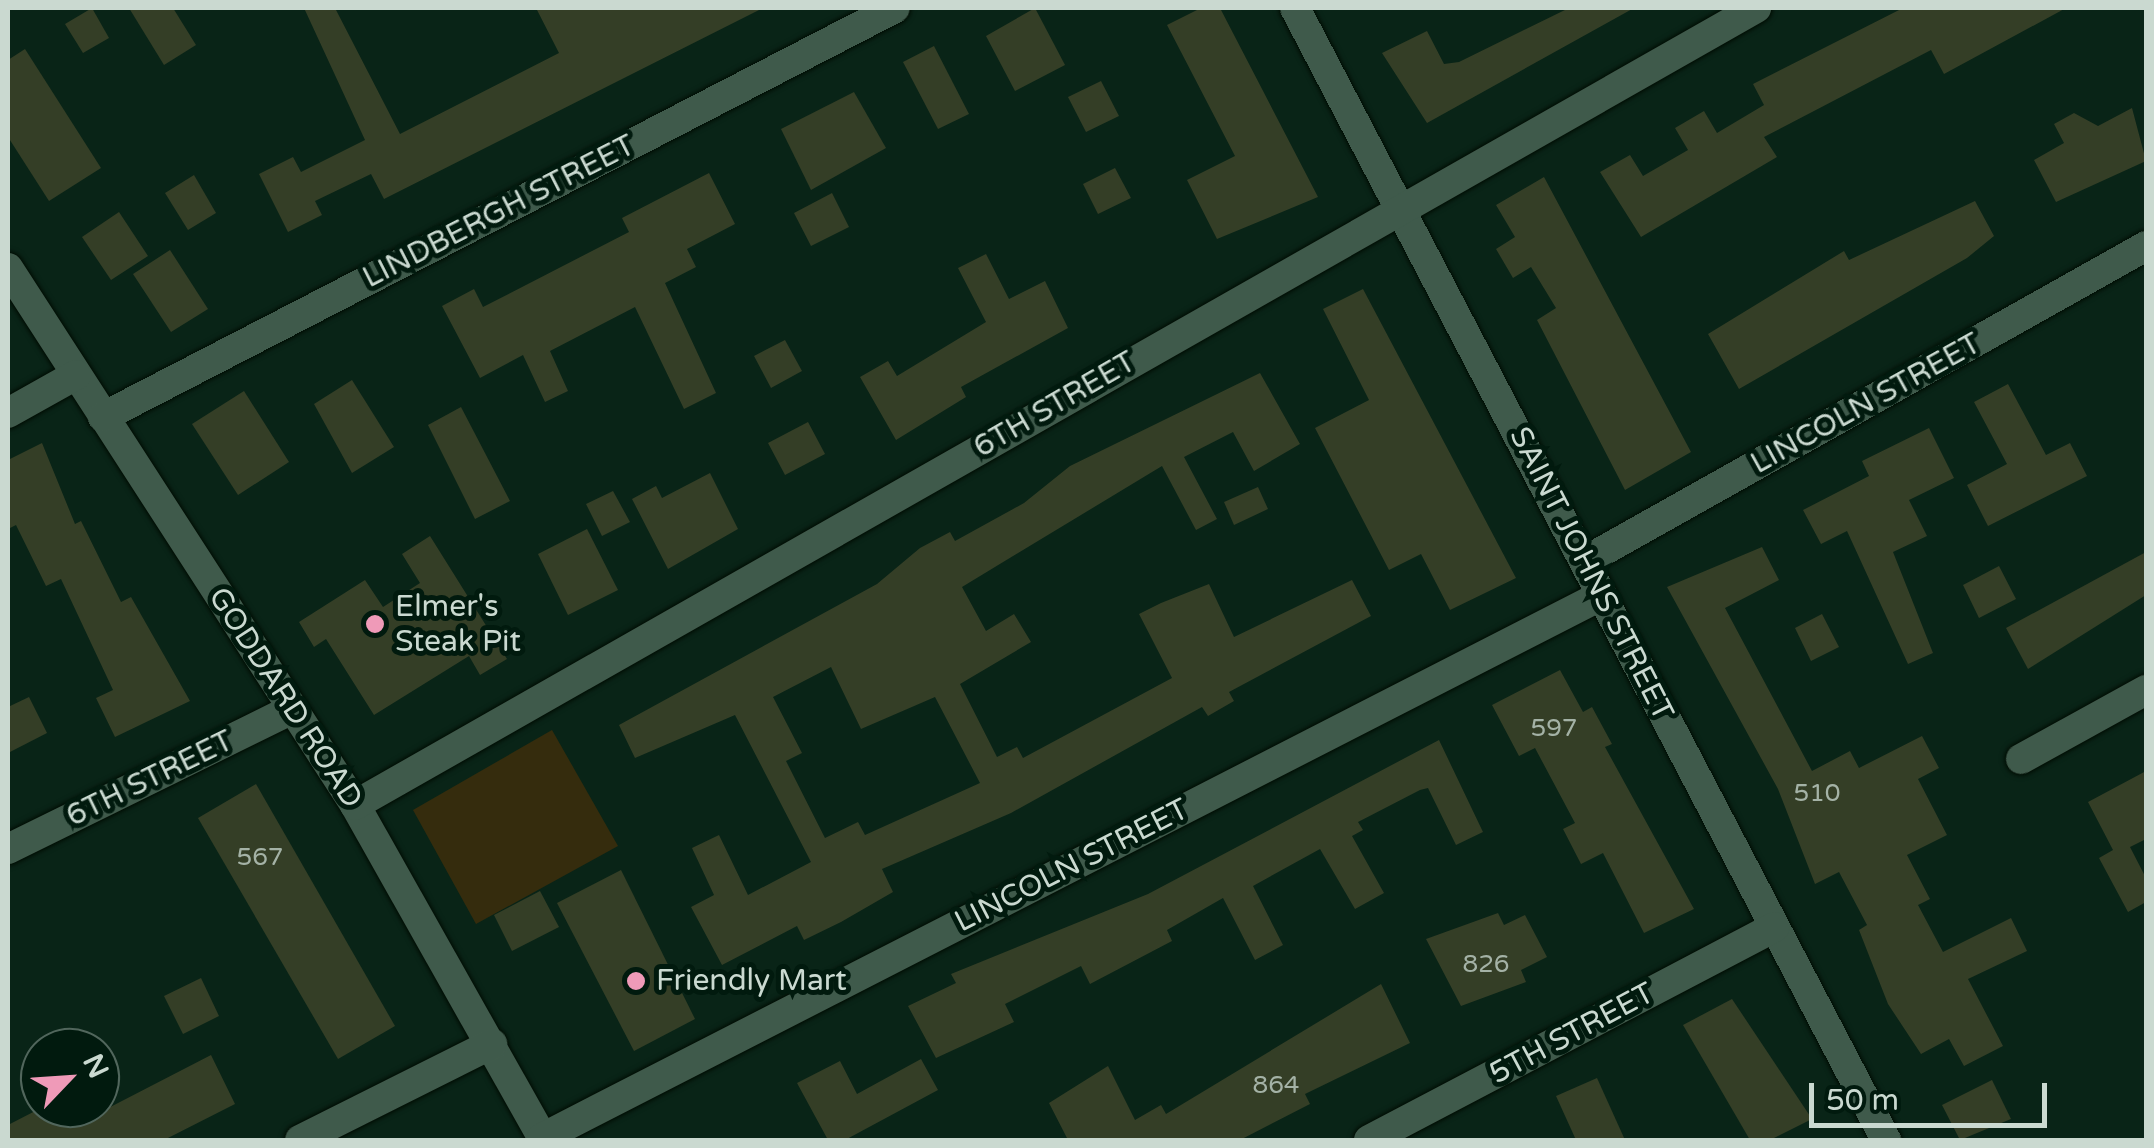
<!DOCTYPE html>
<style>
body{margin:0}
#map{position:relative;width:2154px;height:1148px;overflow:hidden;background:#092417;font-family:"Varela Round",sans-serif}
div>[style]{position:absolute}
.green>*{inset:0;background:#352c0d}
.building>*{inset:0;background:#343e26}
.roads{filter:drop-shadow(0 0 2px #000c03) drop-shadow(0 0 2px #000c03)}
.minor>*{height:30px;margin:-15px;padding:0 15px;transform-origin:15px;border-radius:15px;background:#3f5a4b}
.dots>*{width:28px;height:28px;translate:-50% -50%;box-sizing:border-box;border:5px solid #011a0e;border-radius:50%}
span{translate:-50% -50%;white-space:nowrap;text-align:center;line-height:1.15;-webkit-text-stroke:10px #011a0e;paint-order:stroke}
.number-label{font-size:25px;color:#a4b2a6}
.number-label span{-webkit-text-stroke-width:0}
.street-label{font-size:30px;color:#cad9d0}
.poi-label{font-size:30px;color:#cad9d0}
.left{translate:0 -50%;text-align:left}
.frame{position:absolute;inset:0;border:10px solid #cad9d0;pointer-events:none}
.north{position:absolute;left:20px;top:1028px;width:100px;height:100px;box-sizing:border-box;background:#011a0e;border:2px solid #51665c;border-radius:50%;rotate:65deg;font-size:28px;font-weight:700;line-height:40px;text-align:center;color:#cad9d0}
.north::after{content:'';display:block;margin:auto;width:35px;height:45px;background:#ef9ab8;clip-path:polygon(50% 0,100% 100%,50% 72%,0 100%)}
.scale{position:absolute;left:1809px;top:1083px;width:238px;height:45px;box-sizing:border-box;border:5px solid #cad9d0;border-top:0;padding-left:12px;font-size:30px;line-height:35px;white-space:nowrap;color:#cad9d0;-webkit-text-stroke:8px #011a0e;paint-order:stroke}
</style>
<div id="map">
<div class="green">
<div style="clip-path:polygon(552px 730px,618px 846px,476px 924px,413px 810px)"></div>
</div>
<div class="building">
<div style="clip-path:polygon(92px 8px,109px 38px,83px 53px,65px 24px)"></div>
<div style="clip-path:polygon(129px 8px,173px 8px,196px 45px,164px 65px)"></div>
<div style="clip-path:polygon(304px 8px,335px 8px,400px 134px,559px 53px,536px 8px,763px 8px,384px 199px,371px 174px,315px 201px,322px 215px,288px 232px,259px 174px,293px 157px,301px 172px,365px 140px)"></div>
<div style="clip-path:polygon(1035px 8px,1065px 65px,1015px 91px,986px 36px)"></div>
<div style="clip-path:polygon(1201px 8px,1220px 8px,1318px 197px,1217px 239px,1187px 180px,1235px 156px,1167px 25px)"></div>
<div style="clip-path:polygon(1569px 8px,1634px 8px,1427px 123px,1382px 53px,1427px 31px,1444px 64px,1459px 62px)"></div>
<div style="clip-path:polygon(1903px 8px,2066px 8px,1944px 74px,1931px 50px,1764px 137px,1777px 157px,1641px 237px,1600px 172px,1630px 155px,1643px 176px,1688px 150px,1675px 128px,1704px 111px,1717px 133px,1764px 105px,1753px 84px)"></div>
<div style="clip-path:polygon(934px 46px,969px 114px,938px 129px,903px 62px)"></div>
<div style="clip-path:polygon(25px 49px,101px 168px,49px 201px,8px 137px,8px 60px)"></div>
<div style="clip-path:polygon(1101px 81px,1119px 116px,1086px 132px,1068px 97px)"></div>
<div style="clip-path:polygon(854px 92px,886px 148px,811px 190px,781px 129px)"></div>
<div style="clip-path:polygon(2132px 108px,2146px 161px,2056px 202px,2034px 160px,2064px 143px,2054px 124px,2074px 113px,2098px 126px)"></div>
<div style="clip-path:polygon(1115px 168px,1131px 198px,1098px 214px,1083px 184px)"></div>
<div style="clip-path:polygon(709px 173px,735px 224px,687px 249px,696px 267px,665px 283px,716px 393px,684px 409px,635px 307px,550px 351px,568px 391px,545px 402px,523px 355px,480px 378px,442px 306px,474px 289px,483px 307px,629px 232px,622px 218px)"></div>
<div style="clip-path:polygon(194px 175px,216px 213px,188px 230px,165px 193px)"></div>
<div style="clip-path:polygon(1544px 177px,1691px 452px,1625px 490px,1537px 320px,1556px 308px,1531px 267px,1513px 278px,1496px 249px,1515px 237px,1496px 205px)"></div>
<div style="clip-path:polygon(832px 193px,849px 227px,811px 246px,794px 213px)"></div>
<div style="clip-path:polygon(1975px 201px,1994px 236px,1967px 258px,1739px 389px,1708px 334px,1844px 251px,1849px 260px)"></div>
<div style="clip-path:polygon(119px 212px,148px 256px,111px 280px,82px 237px)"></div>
<div style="clip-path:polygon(170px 250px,208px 309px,171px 332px,133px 274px)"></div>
<div style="clip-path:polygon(986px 254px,1009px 299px,1045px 281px,1068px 328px,961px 387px,966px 397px,896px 440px,860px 377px,888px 361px,897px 376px,986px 322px,958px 268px)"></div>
<div style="clip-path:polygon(1363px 289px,1516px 578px,1450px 610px,1421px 554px,1389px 570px,1315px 428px,1369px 400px,1323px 309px)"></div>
<div style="clip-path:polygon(785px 340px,802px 371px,771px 388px,754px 356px)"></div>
<div style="clip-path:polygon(evenodd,1260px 373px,1300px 444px,1254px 471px,1233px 432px,1184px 457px,1217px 519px,1196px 530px,1162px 466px,962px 587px,986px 631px,1014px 614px,1031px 642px,960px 684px,997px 757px,1017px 747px,1023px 758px,1172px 678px,1139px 614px,1161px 603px,1209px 584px,1234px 637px,1352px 580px,1371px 616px,1229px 692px,1234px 701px,1208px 716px,1202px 707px,1011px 813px,882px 869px,893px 892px,841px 922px,804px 940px,797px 926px,722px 965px,691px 907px,714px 895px,692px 848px,719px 835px,748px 895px,811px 862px,735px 715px,635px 758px,619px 725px,877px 584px,920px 548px,950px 532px,955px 541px,1024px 503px,1070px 466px,1260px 373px,831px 667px,861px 729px,935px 697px,980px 783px,865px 835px,858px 822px,825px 838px,786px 761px,802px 753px,773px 697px,831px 667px)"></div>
<div style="clip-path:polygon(352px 380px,394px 447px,352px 473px,314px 404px)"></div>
<div style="clip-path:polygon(2008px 384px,2046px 455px,2070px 443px,2087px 476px,1988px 526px,1967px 485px,2007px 464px,1974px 402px)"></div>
<div style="clip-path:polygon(244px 391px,289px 462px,238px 495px,192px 424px)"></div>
<div style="clip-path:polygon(461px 407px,510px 501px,475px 519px,428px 425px)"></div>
<div style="clip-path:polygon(808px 422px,825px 454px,785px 475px,768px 443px)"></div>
<div style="clip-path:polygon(1929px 428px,1954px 478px,1909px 500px,1927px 536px,1893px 552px,1933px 653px,1908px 664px,1847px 531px,1821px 544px,1803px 510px,1869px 476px,1862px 461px)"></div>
<div style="clip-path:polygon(42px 443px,75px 524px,81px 521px,121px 602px,131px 597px,190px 701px,115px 737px,96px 698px,113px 690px,61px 579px,46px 586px,16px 525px,8px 529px,8px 460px)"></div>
<div style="clip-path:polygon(710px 473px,738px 529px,668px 569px,632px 499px,656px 486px,662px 498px)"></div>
<div style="clip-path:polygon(1258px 487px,1268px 509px,1234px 525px,1224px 502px)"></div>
<div style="clip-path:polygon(613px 491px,630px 522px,602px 536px,586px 504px)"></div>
<div style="clip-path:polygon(587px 529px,618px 590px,568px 615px,538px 554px)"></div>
<div style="clip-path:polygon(430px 536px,507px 659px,480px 675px,469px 656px,374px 715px,326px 639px,314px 647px,299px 622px,365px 580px,383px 607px,420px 583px,402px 554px)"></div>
<div style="clip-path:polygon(1762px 547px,1779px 580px,1725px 608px,1812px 771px,1850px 751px,1859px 768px,1922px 736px,1939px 768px,1918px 779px,1947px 835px,1907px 855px,1930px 899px,1918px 905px,1943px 952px,2011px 918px,2027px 951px,1968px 979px,2003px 1046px,1964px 1066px,1949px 1039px,1921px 1054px,1888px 1004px,1859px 930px,1867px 925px,1839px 872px,1815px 884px,1778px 789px,1667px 587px)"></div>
<div style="clip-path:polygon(2146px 552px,2146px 595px,2028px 669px,2006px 628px)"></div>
<div style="clip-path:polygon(1999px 566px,2016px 599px,1979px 618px,1963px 585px)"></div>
<div style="clip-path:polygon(1822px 614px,1839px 647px,1811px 661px,1795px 628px)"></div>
<div style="clip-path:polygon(1560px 670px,1583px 712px,1592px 707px,1612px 744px,1605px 747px,1694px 909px,1644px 933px,1603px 853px,1581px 864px,1563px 829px,1575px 823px,1535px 748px,1519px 756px,1492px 705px)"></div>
<div style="clip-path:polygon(29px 697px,47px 733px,8px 753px,8px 707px)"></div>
<div style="clip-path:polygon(1439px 740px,1483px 832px,1456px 845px,1428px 788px,1420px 790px,1358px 822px,1363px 830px,1352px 836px,1384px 893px,1355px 909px,1320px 849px,1253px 886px,1283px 945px,1255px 960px,1223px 898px,1167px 930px,1172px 941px,1090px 984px,1081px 966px,1005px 1004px,1014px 1022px,936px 1058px,908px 1006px,956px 983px,951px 974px,1148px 894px)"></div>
<div style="clip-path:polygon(2146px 771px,2146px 839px,2130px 847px,2146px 878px,2146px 902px,2128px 912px,2099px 858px,2113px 850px,2088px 802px)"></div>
<div style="clip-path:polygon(256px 784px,395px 1026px,338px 1059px,198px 818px)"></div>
<div style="clip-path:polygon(621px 870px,695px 1019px,634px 1051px,557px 903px)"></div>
<div style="clip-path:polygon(540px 891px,559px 927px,512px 951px,494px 915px)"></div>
<div style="clip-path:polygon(1498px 913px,1504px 925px,1525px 915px,1547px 957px,1521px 970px,1526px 982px,1461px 1006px,1426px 939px)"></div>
<div style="clip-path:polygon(201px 978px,219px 1016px,183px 1034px,164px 996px)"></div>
<div style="clip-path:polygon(1381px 984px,1410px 1043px,1305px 1094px,1310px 1104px,1240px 1140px,1068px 1140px,1049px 1103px,1108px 1066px,1135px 1120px,1161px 1105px,1166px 1114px)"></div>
<div style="clip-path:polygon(1732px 999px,1812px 1119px,1770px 1140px,1750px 1140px,1683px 1025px)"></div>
<div style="clip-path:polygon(211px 1055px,235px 1104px,164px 1140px,8px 1140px,8px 1125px,41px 1108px,47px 1119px,70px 1108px,89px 1118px)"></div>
<div style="clip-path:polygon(921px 1059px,938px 1090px,845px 1140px,828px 1140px,797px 1083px,840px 1061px,857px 1094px)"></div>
<div style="clip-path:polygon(1597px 1078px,1625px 1140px,1576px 1140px,1556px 1096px)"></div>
<div style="clip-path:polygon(1992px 1080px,2011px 1119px,1960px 1140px,1942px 1105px)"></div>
</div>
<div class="roads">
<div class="minor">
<div style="left:1295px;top:8px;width:1277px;rotate:62.43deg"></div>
<div style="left:8px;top:268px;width:639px;rotate:57.13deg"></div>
<div style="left:355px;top:805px;width:385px;rotate:60.6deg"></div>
<div style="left:8px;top:413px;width:78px;rotate:-29.2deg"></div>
<div style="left:103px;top:417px;width:891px;rotate:-27.31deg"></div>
<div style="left:1585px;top:561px;width:643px;rotate:-29.31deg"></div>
<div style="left:2021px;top:759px;width:143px;rotate:-28.9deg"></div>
<div style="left:355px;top:805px;width:1612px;rotate:-29.63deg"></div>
<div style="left:8px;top:849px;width:317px;rotate:-26.2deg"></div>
<div style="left:542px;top:1138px;width:1191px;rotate:-27.12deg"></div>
<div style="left:300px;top:1140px;width:215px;rotate:-26.6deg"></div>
<div style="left:1369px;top:1140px;width:458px;rotate:-27.7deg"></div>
</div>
</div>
<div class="dots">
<div style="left:375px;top:624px;background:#ef9ab8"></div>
<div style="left:636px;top:981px;background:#ef9ab8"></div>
</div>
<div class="number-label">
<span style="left:1554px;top:728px">597</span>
<span style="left:1817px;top:793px">510</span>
<span style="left:260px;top:857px">567</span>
<span style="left:1486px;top:964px">826</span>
<span style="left:1276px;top:1085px">864</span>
</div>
<div class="street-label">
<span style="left:499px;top:212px;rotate:-27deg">LINDBERGH STREET</span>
<span style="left:1866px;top:404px;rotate:-29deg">LINCOLN STREET</span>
<span style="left:1055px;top:405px;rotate:-30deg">6TH STREET</span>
<span style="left:1591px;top:574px;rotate:63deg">SAINT JOHNS STREET</span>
<span style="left:285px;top:698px;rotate:57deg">GODDARD ROAD</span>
<span style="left:150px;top:779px;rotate:-26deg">6TH STREET</span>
<span style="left:1072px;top:866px;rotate:-27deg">LINCOLN STREET</span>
<span style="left:1572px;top:1034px;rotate:-28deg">5TH STREET</span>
</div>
<div class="poi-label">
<span class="left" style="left:395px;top:624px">Elmer's<br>Steak Pit</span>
<span class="left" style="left:656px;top:981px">Friendly Mart</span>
</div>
<div class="frame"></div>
<div class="north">N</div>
<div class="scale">50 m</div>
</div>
